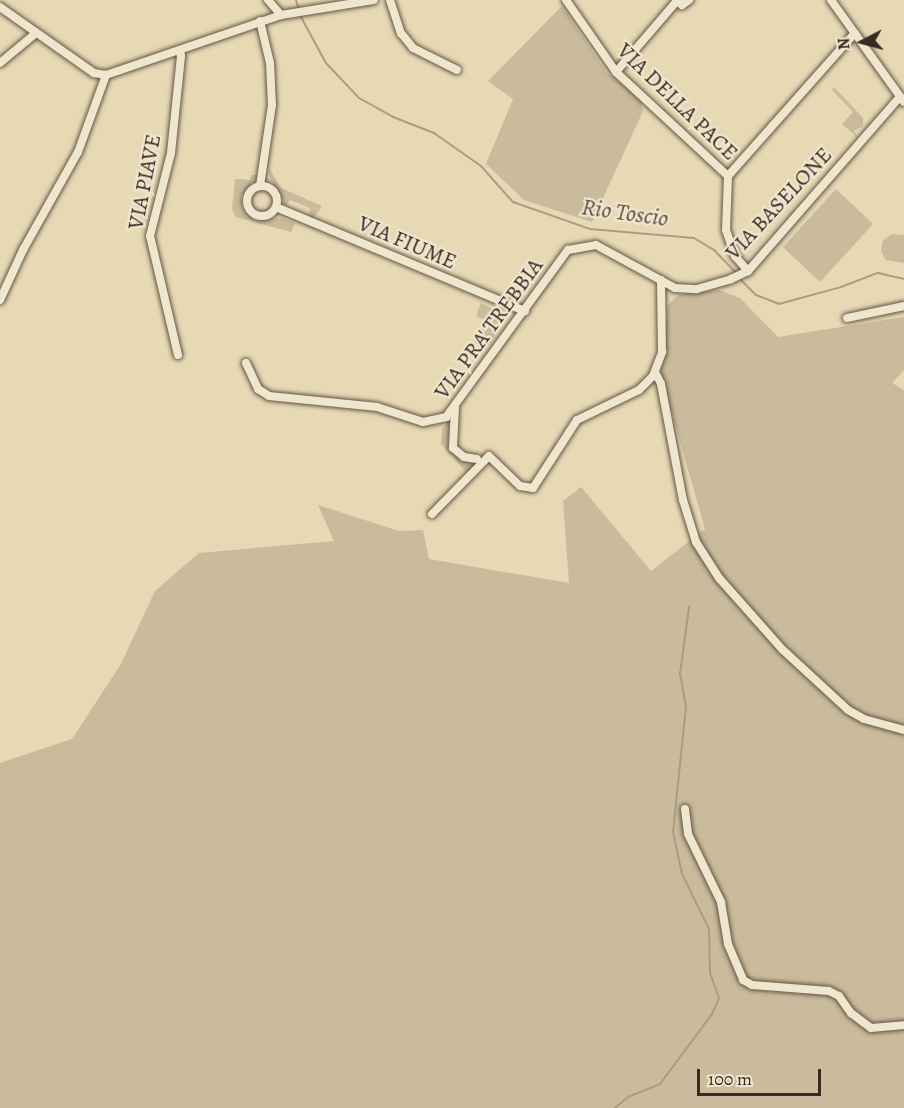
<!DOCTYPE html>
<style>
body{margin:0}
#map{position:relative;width:904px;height:1108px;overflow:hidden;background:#e7d9b4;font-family:Alegreya,serif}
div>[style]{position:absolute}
.green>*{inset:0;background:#c9bb9b}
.stream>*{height:2px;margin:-1px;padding:0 1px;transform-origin:1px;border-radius:1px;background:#ac9d82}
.roads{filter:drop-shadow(0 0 2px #645546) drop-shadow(0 0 2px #645546)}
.street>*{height:8px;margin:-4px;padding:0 4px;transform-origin:4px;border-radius:4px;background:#efe6ce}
.street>.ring{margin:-4px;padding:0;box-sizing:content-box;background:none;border:8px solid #efe6ce;border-radius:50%}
span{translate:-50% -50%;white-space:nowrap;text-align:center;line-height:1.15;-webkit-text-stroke:4.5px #efe6ce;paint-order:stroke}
.street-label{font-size:22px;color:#392922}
.water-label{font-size:24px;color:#5c4c3f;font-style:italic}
.north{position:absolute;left:832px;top:12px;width:60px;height:60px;-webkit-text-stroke:4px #efe6ce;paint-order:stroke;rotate:264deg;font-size:16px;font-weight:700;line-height:24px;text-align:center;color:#392922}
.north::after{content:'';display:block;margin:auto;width:21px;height:27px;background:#392922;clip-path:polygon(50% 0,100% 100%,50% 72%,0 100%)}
.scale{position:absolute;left:697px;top:1069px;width:124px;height:27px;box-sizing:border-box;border:3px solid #392922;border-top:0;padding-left:8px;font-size:18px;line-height:21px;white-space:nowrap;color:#392922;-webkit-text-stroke:4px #efe6ce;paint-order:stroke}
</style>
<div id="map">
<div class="green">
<div style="clip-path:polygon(562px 6px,607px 73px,640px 97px,643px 111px,592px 222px,524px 200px,486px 164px,513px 99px,488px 81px)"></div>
<div style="clip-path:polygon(834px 87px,863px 118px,863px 126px,854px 131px,859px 139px,842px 124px,853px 112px,832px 90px)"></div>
<div style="clip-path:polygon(259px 165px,259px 175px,241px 196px,242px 209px,255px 221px,281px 218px,295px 223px,291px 232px,236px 217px,232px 210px,235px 179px,250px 180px,251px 175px,258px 175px)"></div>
<div style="clip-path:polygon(269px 168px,281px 188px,322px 206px,314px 218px,309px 216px,310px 208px,290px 200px,286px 206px,270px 179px)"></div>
<div style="clip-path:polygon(836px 189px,873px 224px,820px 282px,783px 247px)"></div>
<div style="clip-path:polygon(904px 235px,904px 263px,886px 260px,881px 251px,883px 240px,892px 234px)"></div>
<div style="clip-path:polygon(719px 290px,740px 298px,778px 337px,904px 317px,904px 370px,892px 383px,904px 390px,904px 1108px,0 1108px,0 763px,72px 739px,121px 664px,155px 591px,199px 553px,334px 541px,318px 505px,399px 531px,423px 530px,429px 559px,569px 583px,563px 501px,581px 487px,651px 571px,705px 529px,661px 375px,668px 305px,678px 295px)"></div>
<div style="clip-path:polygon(481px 303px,492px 309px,498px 320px,497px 333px,489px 346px,475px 343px,485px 320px,476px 316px)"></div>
<div style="clip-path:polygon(451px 417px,448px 444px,457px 457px,474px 465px,468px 473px,430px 512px,423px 511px,430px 510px,467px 473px,441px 444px,442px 429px)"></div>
</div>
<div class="stream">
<div style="left:296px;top:0;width:18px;rotate:74deg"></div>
<div style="left:301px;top:17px;width:52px;rotate:61.5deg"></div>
<div style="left:326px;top:63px;width:48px;rotate:46.7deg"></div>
<div style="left:359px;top:98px;width:39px;rotate:29deg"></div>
<div style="left:393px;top:117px;width:44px;rotate:21.3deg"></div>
<div style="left:434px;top:133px;width:57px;rotate:35.1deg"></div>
<div style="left:481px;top:166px;width:48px;rotate:48.4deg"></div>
<div style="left:513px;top:202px;width:82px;rotate:19.3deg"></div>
<div style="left:590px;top:229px;width:104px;rotate:4.9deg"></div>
<div style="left:694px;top:238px;width:23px;rotate:31deg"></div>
<div style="left:714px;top:250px;width:32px;rotate:46deg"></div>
<div style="left:739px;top:278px;width:24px;rotate:45deg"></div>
<div style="left:756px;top:295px;width:25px;rotate:21deg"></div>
<div style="left:779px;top:304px;width:64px;rotate:-15.3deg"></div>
<div style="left:841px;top:287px;width:40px;rotate:-21deg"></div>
<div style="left:878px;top:273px;width:27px;rotate:13deg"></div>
<div style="left:615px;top:1108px;width:17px;rotate:-40deg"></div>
<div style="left:628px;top:1097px;width:35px;rotate:-22deg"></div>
<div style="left:660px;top:1084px;width:87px;rotate:-53.4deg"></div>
<div style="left:712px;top:1014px;width:17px;rotate:-66deg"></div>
<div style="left:719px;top:998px;width:27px;rotate:-110deg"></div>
<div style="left:710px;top:973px;width:44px;rotate:-91.3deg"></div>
<div style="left:709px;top:929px;width:61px;rotate:-116.1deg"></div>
<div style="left:682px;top:874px;width:43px;rotate:-102.1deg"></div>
<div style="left:673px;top:832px;width:126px;rotate:-84.1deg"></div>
<div style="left:686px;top:707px;width:34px;rotate:-100deg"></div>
<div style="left:680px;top:674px;width:68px;rotate:-82.3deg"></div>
</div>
<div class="roads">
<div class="street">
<div style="left:268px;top:0;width:20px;rotate:49deg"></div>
<div style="left:390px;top:0;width:35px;rotate:72deg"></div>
<div style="left:401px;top:33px;width:19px;rotate:51deg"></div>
<div style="left:413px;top:48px;width:49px;rotate:26.6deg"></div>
<div style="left:566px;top:0;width:88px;rotate:55.2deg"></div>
<div style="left:616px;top:72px;width:153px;rotate:42.9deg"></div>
<div style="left:728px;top:176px;width:54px;rotate:92.1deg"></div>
<div style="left:726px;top:230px;width:28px;rotate:71deg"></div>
<div style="left:735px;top:256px;width:20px;rotate:49deg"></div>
<div style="left:676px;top:0;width:8px;rotate:40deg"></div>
<div style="left:682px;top:5px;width:9px;rotate:-36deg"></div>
<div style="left:831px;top:0;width:125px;rotate:54.4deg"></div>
<div style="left:0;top:7px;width:115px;rotate:35.1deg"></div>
<div style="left:94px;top:73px;width:12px;rotate:9deg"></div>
<div style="left:106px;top:75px;width:185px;rotate:-18.9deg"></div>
<div style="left:281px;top:15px;width:94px;rotate:-9.2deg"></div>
<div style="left:0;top:63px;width:47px;rotate:-39.8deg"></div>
<div style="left:616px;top:72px;width:92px;rotate:-49.4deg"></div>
<div style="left:728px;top:176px;width:191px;rotate:-48.4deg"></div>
<div class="ring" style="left:247px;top:186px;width:22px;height:22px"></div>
<div style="left:260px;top:186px;width:82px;rotate:-81.6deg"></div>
<div style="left:272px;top:105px;width:42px;rotate:-92.7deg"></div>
<div style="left:270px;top:63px;width:43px;rotate:-103.4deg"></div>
<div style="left:276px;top:207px;width:270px;rotate:22.7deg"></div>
<div style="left:0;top:300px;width:55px;rotate:-65.3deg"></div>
<div style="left:23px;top:250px;width:112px;rotate:-60.7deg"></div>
<div style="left:78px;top:152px;width:82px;rotate:-70deg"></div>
<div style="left:847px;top:318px;width:58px;rotate:-11.9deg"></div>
<div style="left:178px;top:355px;width:122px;rotate:-103.2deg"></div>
<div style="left:150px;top:236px;width:86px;rotate:-75.8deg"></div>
<div style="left:171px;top:153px;width:98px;rotate:-84.1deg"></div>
<div style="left:181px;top:56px;width:6px;rotate:-108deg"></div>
<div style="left:246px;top:363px;width:29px;rotate:65deg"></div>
<div style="left:258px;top:389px;width:13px;rotate:32deg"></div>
<div style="left:269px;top:396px;width:109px;rotate:5.8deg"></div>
<div style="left:377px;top:407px;width:48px;rotate:18.1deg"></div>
<div style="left:423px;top:422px;width:24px;rotate:-12deg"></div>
<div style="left:446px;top:417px;width:207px;rotate:-53.9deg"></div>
<div style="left:568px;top:250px;width:28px;rotate:-10deg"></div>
<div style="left:596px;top:245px;width:90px;rotate:28.6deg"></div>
<div style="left:675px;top:288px;width:22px;rotate:3deg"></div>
<div style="left:697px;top:289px;width:35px;rotate:-16deg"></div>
<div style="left:731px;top:279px;width:19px;rotate:-25deg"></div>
<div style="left:748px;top:271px;width:231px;rotate:-48.9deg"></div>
<div style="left:655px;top:372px;width:13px;rotate:63deg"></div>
<div style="left:661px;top:384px;width:118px;rotate:79.3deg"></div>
<div style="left:683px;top:500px;width:44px;rotate:72.8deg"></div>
<div style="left:696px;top:542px;width:43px;rotate:57.4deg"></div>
<div style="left:719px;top:578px;width:96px;rotate:48.4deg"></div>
<div style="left:783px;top:650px;width:88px;rotate:42.7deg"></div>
<div style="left:848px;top:710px;width:18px;rotate:29deg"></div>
<div style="left:864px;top:719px;width:41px;rotate:15.4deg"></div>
<div style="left:455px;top:407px;width:41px;rotate:92.8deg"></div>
<div style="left:453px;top:448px;width:14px;rotate:39deg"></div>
<div style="left:464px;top:457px;width:13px;rotate:9deg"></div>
<div style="left:432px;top:514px;width:81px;rotate:-45.5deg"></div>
<div style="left:489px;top:456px;width:43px;rotate:44.1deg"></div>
<div style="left:520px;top:486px;width:13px;rotate:9deg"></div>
<div style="left:533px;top:488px;width:81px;rotate:-57.1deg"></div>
<div style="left:577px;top:420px;width:69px;rotate:-25.8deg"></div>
<div style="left:639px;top:390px;width:20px;rotate:-45deg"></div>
<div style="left:653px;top:376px;width:26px;rotate:-69deg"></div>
<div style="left:662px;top:352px;width:72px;rotate:-90.8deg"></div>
<div style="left:685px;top:809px;width:25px;rotate:83deg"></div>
<div style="left:688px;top:834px;width:76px;rotate:64.1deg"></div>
<div style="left:721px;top:902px;width:43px;rotate:80.5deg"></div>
<div style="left:728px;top:944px;width:39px;rotate:67deg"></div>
<div style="left:743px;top:980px;width:10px;rotate:29deg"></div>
<div style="left:752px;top:985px;width:77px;rotate:4.5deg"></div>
<div style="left:829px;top:991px;width:11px;rotate:27deg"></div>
<div style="left:839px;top:996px;width:21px;rotate:55deg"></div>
<div style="left:851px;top:1013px;width:25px;rotate:37deg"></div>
<div style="left:871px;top:1028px;width:33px;rotate:-5deg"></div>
</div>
</div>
<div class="street-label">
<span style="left:677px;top:102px;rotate:44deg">VIA DELLA PACE</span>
<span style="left:145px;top:182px;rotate:-79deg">VIA PIAVE</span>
<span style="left:779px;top:204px;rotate:-47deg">VIA BASELONE</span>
<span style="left:407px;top:243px;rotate:23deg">VIA FIUME</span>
<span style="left:489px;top:329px;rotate:-54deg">VIA PRA' TREBBIA</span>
</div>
<div class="water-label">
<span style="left:625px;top:213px;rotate:8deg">Rio Toscio</span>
</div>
<div class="north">N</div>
<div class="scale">100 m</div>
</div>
